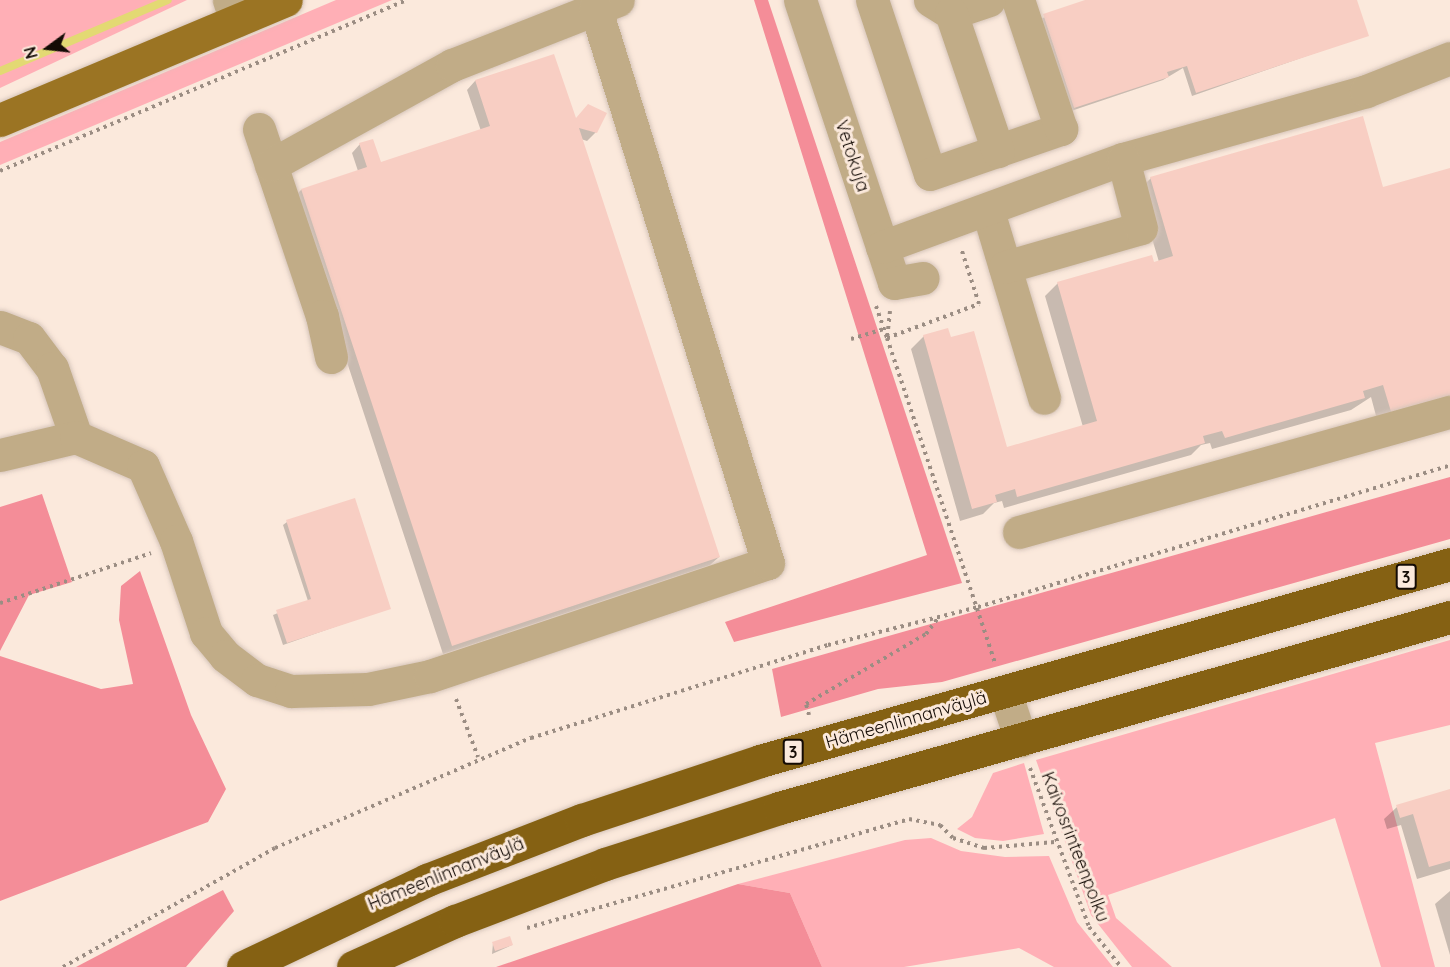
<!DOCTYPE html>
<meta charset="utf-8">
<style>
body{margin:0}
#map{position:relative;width:1450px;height:967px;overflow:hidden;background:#fbe9dc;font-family:Quicksand,sans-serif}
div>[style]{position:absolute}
.green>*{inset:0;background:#ffafb6}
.forest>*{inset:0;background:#f48d98}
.shadow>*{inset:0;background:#0003}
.stream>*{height:8px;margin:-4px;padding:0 4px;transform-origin:4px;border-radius:4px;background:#e3d973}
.building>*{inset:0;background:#f8cec3}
.path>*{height:4px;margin-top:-2px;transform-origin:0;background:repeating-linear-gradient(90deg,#9b8d83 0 3px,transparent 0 7.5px)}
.roads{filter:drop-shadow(0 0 2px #d6c5ba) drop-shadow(0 0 2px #d6c5ba)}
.minor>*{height:33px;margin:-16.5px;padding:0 16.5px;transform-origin:16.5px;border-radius:16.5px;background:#c1ac87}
.major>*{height:33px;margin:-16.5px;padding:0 16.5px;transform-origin:16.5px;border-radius:16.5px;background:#9b7423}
.highway>*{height:33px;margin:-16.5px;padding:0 16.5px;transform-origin:16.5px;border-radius:16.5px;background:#856113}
span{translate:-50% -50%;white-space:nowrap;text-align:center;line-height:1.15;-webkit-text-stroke:6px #fbe9dc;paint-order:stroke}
.shield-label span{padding:2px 4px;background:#fbe9dc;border:2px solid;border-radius:4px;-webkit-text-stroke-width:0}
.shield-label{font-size:16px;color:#140b05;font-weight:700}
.street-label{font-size:18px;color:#140b05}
.north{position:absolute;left:18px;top:18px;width:60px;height:60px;-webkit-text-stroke:4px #fbe9dc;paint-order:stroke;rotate:255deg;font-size:16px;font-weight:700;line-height:24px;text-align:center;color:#140b05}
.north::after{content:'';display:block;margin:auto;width:21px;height:27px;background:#140b05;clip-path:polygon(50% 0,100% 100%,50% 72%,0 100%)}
</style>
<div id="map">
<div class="green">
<div style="clip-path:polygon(0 0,187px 0,0 88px)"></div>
<div style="clip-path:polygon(336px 0,392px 0,0 165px,0 142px)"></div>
<div style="clip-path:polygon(1450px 640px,1450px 725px,1375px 743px,1435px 967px,1381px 967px,1335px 818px,1108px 895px,1116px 918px,1172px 967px,1132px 967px,1091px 915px,1036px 760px)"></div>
<div style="clip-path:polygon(1024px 763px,1044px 834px,1003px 841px,975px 838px,957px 829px,972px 817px,993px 773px)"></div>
<div style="clip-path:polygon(931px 838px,961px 851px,1005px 857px,1049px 856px,1077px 922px,1113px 967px,1054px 967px,1019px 948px,904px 967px,822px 967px,790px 893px,738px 884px,905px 840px)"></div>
</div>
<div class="forest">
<div style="clip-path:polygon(754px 0,768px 0,962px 583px,734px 642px,725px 622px,927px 555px)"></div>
<div style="clip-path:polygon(1450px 477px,1450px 539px,942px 682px,878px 689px,781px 717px,772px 669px)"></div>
<div style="clip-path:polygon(42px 494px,72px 582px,29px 595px,0 651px,0 507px)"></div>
<div style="clip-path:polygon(140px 571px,191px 715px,226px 789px,208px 822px,0 901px,0 656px,101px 689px,133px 684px,119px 620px,121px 586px)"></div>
<div style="clip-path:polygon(738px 884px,790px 893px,822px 967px,496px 967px)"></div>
<div style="clip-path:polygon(223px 890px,234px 911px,186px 967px,76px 967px)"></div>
</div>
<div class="shadow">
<div style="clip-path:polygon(1092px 0,1355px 0,1367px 35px,1192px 96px,1183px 68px,1163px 80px,1071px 111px,1040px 19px)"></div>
<div style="clip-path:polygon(553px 56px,575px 120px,596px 132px,587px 141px,581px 139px,719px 557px,710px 565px,443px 654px,293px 198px,301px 190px,358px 171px,352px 153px,360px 144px,380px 164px,481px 131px,467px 90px,475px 81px)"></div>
<div style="clip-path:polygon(1450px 170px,1450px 406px,1379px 427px,1371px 397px,1351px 410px,1212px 449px,1210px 443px,1201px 445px,1191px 455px,1004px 508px,1002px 501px,994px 503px,983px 514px,960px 521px,911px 349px,924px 336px,1006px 448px,1083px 427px,1045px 296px,1058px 283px,1159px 262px,1138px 191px,1151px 178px,1382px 189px)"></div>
<div style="clip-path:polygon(287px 522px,389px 608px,283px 645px,273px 615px,308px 601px,283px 525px)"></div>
<div style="clip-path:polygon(1450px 791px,1450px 869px,1417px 879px,1401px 825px,1387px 829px,1384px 819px,1397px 807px)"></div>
<div style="clip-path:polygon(1450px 891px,1450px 955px,1435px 904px)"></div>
<div style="clip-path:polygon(493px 943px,512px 945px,492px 954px)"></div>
</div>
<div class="stream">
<div style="left:0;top:71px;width:182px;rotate:-22.9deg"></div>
</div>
<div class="building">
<div style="clip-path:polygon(1085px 0,1357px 0,1369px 36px,1196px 93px,1187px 66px,1167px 72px,1169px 77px,1074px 108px,1043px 14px)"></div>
<div style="clip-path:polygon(554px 54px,576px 118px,588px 104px,607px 113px,597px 133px,579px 128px,720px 557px,452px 646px,301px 189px,367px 167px,359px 143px,373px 139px,381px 162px,490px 126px,475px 80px)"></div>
<div style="clip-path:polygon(1363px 116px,1383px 187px,1450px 168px,1450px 398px,1392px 415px,1383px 385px,1363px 391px,1365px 398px,1225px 438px,1222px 431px,1203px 436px,1205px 443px,1017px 497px,1015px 489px,995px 495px,997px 502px,972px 509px,923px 335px,948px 328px,951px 337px,974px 331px,1007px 447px,1097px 421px,1057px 282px,1152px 255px,1154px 262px,1173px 256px,1150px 177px)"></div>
<div style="clip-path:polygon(355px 498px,391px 609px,287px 643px,276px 610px,311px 599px,286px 520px)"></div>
<div style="clip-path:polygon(1450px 789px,1450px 861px,1429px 867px,1413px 814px,1400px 818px,1396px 805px)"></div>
<div style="clip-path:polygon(510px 936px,513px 945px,495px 951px,492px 942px)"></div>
</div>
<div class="path">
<div style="left:0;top:171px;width:441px;rotate:-22.8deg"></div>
<div style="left:876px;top:306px;width:34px;rotate:71deg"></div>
<div style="left:887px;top:338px;width:98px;rotate:-20.3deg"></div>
<div style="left:979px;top:304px;width:59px;rotate:-107.8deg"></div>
<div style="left:890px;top:311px;width:27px;rotate:96deg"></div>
<div style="left:887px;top:338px;width:342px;rotate:71.6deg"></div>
<div style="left:851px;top:339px;width:34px;rotate:-17deg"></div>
<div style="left:0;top:603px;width:159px;rotate:-18.3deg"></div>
<div style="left:456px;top:699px;width:62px;rotate:69.2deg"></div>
<div style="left:809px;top:715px;width:11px;rotate:-105deg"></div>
<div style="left:806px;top:704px;width:139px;rotate:-30.3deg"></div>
<div style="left:926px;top:634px;width:21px;rotate:-53deg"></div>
<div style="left:1030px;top:768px;width:170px;rotate:69.6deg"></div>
<div style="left:1089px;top:927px;width:51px;rotate:51.3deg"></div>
<div style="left:527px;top:928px;width:397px;rotate:-15.9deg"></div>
<div style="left:909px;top:819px;width:32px;rotate:11deg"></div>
<div style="left:940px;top:825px;width:18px;rotate:45deg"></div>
<div style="left:953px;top:838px;width:33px;rotate:18deg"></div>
<div style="left:984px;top:848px;width:71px;rotate:-4.8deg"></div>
<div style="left:63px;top:967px;width:243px;rotate:-29.3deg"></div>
<div style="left:275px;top:848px;width:279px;rotate:-23.3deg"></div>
<div style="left:531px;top:738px;width:311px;rotate:-17.4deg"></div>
<div style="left:828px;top:645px;width:155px;rotate:-14.2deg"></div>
<div style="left:978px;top:607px;width:493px;rotate:-16.7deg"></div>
</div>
<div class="roads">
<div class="minor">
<div style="left:229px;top:0;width:22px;rotate:72deg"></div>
<div style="left:800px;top:0;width:298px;rotate:71.6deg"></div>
<div style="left:894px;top:283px;width:29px;rotate:-10deg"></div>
<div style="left:872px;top:0;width:183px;rotate:71.6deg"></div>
<div style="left:930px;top:174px;width:139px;rotate:-19deg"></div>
<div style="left:1061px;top:129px;width:136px;rotate:-108.4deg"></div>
<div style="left:930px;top:0;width:25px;rotate:32deg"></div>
<div style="left:951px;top:13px;width:40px;rotate:-18.9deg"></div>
<div style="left:951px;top:13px;width:146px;rotate:71.2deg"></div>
<div style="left:259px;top:129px;width:197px;rotate:71.4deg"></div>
<div style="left:322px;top:316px;width:42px;rotate:77.6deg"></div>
<div style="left:271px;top:165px;width:207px;rotate:-28.9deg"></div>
<div style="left:452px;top:65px;width:178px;rotate:-21.4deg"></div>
<div style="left:988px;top:211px;width:195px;rotate:73.3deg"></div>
<div style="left:882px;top:247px;width:257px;rotate:-20.1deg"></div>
<div style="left:1123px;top:159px;width:252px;rotate:-15.6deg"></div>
<div style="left:1366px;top:91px;width:90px;rotate:-21.4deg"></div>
<div style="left:1005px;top:267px;width:141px;rotate:-16deg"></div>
<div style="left:1141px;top:228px;width:71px;rotate:-104.6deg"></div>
<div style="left:0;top:327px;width:31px;rotate:21deg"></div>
<div style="left:29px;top:338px;width:38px;rotate:53deg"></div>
<div style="left:52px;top:368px;width:73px;rotate:70.8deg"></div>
<div style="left:0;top:455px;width:78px;rotate:-13.3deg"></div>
<div style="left:76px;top:437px;width:73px;rotate:23.4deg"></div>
<div style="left:143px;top:466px;width:82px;rotate:66.3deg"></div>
<div style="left:176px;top:541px;width:97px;rotate:71.9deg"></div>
<div style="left:206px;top:633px;width:30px;rotate:50deg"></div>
<div style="left:225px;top:656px;width:40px;rotate:37deg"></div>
<div style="left:257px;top:680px;width:36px;rotate:18deg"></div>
<div style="left:291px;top:691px;width:77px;rotate:-1.5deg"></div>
<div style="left:368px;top:689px;width:63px;rotate:-11.8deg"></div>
<div style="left:430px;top:676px;width:356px;rotate:-18.5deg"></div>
<div style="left:768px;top:563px;width:582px;rotate:-107.28deg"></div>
<div style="left:1019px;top:532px;width:447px;rotate:-15.6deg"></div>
<div style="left:1005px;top:692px;width:51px;rotate:71.6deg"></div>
</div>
<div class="major">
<div style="left:0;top:120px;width:310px;rotate:-22.8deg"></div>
</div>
<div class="highway">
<div style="left:243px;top:967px;width:204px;rotate:-25.3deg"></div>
<div style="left:427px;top:880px;width:166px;rotate:-21.2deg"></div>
<div style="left:582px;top:820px;width:188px;rotate:-18.3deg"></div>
<div style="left:760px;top:761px;width:718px;rotate:-15.93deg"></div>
<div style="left:353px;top:967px;width:112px;rotate:-24.3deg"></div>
<div style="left:455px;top:921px;width:160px;rotate:-20.8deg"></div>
<div style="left:605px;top:864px;width:183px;rotate:-17.8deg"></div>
<div style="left:779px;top:808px;width:698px;rotate:-15.89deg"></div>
</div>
</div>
<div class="shield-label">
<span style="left:1406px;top:577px">3</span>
<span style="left:793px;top:752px">3</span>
</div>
<div class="street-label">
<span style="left:852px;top:156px;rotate:72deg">Vetokuja</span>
<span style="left:906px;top:720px;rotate:-16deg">Hämeenlinnanväylä</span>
<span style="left:1075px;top:847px;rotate:69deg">Kaivosrinteenpolku</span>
<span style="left:446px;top:874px;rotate:-22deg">Hämeenlinnanväylä</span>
</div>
<div class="north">N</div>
</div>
